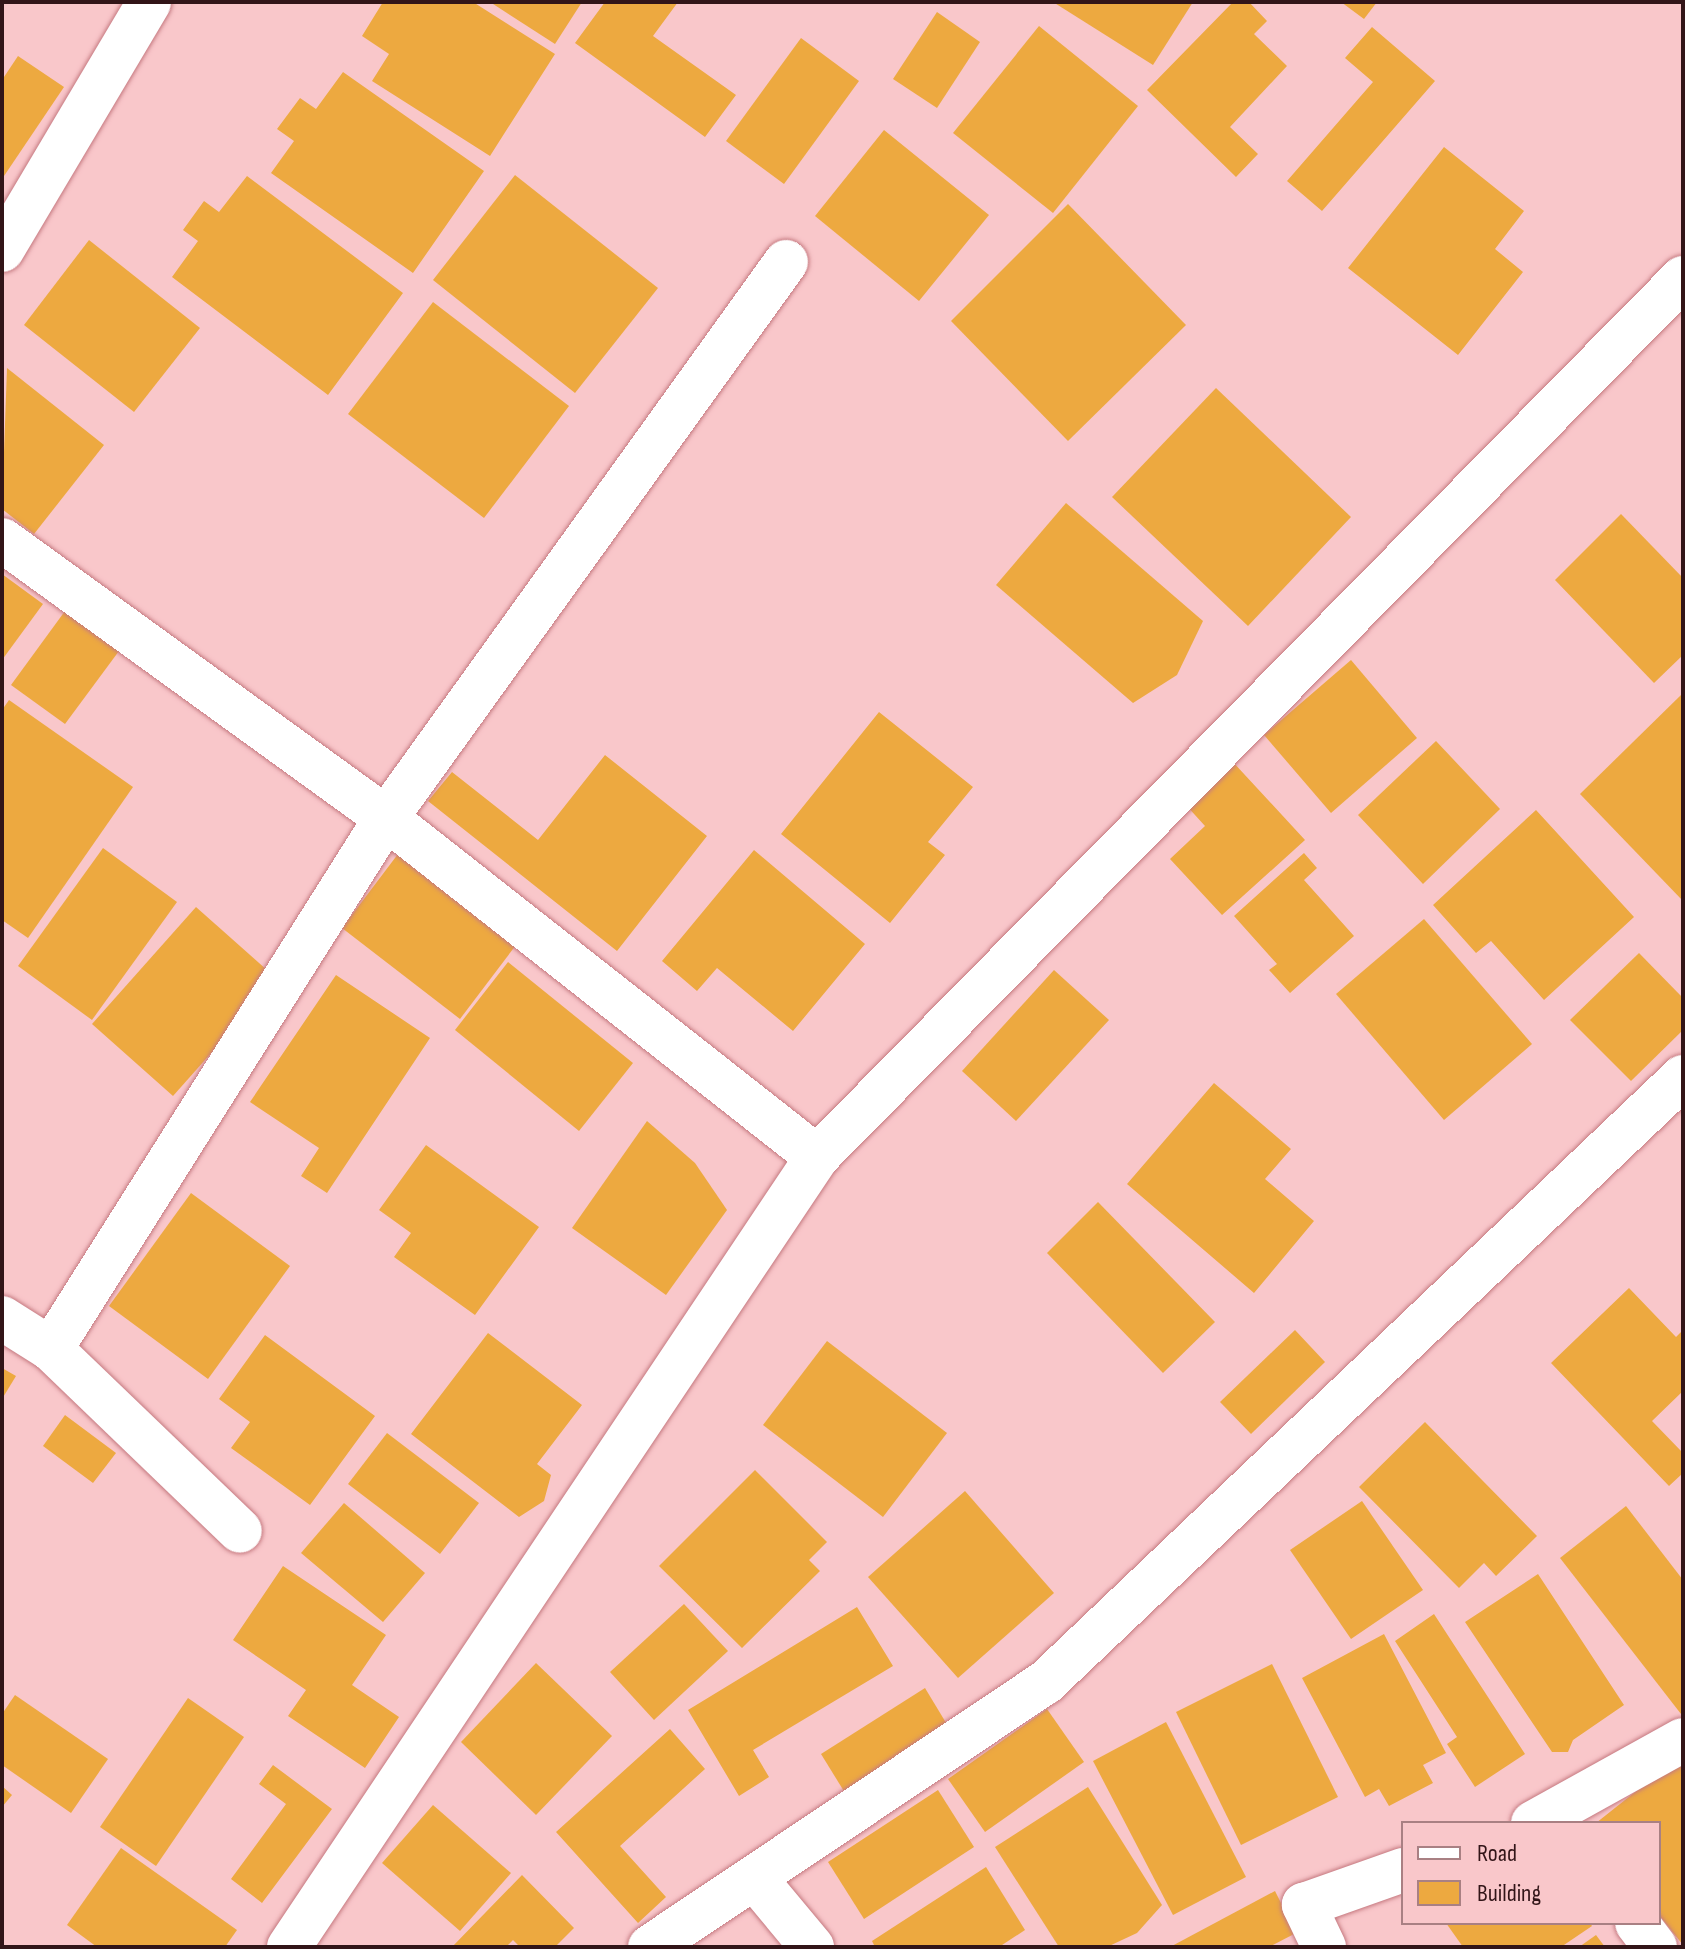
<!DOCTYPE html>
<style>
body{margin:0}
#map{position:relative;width:1685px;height:1949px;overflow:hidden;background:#f9c7ca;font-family:"Sofia Sans Condensed",sans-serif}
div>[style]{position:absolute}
.building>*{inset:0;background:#eda940}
.roads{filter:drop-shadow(0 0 2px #c57980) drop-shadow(0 0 2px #c57980)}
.minor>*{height:44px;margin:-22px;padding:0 22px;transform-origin:22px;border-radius:22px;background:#fff}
span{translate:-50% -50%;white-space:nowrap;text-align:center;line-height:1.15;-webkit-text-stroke:8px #f9c7ca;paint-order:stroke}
.frame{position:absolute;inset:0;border:4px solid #321518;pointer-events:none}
.legend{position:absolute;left:1401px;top:1821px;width:260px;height:104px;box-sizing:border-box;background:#f9c7ca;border:2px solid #a98083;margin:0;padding:10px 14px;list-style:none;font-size:24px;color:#321518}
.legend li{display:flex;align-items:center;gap:16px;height:40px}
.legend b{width:40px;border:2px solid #a98083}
</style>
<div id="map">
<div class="building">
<div style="clip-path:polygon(383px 2px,473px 2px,555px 54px,490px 156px,372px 81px,389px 54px,362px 36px)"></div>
<div style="clip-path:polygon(490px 2px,582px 2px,555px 44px)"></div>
<div style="clip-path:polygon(605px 2px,678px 2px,653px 36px,736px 95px,705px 137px,575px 43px)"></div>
<div style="clip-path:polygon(1053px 2px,1193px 2px,1153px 65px)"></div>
<div style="clip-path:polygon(1233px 2px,1249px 2px,1267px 21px,1254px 34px,1287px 66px,1230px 127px,1258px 154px,1236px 177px,1147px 90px)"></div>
<div style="clip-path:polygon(1341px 2px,1377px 2px,1364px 19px)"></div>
<div style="clip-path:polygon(937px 12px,980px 42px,937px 108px,893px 79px)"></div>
<div style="clip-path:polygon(1039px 26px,1138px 106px,1053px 213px,953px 133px)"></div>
<div style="clip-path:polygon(1372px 27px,1435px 81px,1322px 211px,1287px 181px,1373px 82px,1345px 58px)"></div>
<div style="clip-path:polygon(801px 38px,859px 81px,784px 184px,726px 141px)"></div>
<div style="clip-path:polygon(18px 56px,64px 87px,2px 179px,2px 80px)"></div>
<div style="clip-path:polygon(343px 72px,484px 171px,413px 273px,271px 173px,294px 141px,277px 129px,300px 98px,316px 109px)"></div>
<div style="clip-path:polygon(884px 130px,989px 215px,919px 301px,815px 216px)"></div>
<div style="clip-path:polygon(1444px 147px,1524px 211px,1495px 249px,1523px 272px,1458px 355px,1348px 268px)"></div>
<div style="clip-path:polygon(515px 175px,658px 288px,575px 393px,433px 280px)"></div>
<div style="clip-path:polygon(247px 176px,403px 293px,328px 395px,172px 277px,198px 241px,183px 230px,204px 201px,219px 212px)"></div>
<div style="clip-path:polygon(1068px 204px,1186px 325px,1068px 441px,951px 321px)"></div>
<div style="clip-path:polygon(89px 240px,200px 328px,134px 412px,24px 325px)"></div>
<div style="clip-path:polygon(433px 302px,569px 406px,484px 518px,348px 414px)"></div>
<div style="clip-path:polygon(7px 368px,104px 445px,34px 534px,2px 509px)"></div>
<div style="clip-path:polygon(1216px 388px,1351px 517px,1248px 626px,1112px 497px)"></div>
<div style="clip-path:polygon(1066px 503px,1203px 621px,1177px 675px,1133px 703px,996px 585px)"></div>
<div style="clip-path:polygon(1621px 514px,1683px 578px,1683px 655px,1654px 683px,1555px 580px)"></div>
<div style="clip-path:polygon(2px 574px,43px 604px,2px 660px)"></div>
<div style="clip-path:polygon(65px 611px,119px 651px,65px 724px,11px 685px)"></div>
<div style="clip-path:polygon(1351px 660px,1417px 738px,1331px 813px,1264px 735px)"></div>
<div style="clip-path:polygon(1681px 695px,1683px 697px,1683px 901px,1580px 794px)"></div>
<div style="clip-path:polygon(9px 700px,133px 787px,28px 938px,2px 920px,2px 710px)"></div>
<div style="clip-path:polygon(879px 712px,973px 787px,928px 842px,945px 855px,890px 923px,781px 834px)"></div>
<div style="clip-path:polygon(1436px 741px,1500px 809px,1423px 884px,1358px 815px)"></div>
<div style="clip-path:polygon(605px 755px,707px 836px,617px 951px,428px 801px,452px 772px,538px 840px)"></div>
<div style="clip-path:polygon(1232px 761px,1305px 840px,1222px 915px,1170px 859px,1205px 826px,1185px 804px)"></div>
<div style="clip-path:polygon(1536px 810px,1634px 917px,1544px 1000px,1491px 941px,1476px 953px,1433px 905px)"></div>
<div style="clip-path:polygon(103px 848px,177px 902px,92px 1020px,18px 966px)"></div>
<div style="clip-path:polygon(754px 850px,865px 944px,793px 1031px,717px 968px,697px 991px,662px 961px)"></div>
<div style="clip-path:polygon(1304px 853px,1317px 868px,1304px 880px,1354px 936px,1290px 993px,1269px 970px,1277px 964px,1234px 916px)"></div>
<div style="clip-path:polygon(398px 854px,516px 945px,460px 1019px,342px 928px)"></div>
<div style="clip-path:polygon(196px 907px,277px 979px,173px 1096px,92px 1024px)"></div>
<div style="clip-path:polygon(1424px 919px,1532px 1044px,1444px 1120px,1336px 994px)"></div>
<div style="clip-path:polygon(1639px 953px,1683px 998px,1683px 1030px,1631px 1081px,1570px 1020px)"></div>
<div style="clip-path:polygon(508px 962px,633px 1063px,579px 1131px,455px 1030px)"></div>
<div style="clip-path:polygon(1054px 970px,1109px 1020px,1016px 1121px,962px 1071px)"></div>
<div style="clip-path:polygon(336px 975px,430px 1038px,327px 1193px,301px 1176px,319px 1148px,250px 1102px)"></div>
<div style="clip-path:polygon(1214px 1083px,1291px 1149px,1265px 1179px,1314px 1221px,1254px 1293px,1127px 1184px)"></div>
<div style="clip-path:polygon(647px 1121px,695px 1163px,727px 1210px,666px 1295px,572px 1228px)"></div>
<div style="clip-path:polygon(426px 1145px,539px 1227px,475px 1315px,394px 1257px,411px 1233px,379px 1210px)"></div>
<div style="clip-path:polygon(191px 1193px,290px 1266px,208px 1379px,109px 1306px)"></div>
<div style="clip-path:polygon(1098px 1202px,1215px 1322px,1163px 1373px,1047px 1253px)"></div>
<div style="clip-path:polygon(1629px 1288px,1676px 1337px,1683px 1330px,1683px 1391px,1652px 1421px,1683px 1453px,1683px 1473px,1669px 1486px,1551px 1363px)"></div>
<div style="clip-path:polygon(1295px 1330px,1325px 1362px,1251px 1434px,1220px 1402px)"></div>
<div style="clip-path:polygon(488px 1333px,582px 1405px,537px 1464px,551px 1475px,544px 1501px,519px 1517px,411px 1434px)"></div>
<div style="clip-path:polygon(265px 1335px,375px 1416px,310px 1505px,231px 1448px,250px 1422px,219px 1399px)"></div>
<div style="clip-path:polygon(827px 1341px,947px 1433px,883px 1517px,763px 1425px)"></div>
<div style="clip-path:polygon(2px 1368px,16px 1376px,2px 1399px)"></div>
<div style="clip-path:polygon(65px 1415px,116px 1453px,93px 1483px,43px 1446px)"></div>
<div style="clip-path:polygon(1425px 1422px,1537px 1536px,1496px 1576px,1484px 1563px,1459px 1588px,1359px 1487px)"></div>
<div style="clip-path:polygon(387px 1433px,479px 1503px,440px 1554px,348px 1484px)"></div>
<div style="clip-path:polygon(755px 1470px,827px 1542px,809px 1560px,820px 1571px,742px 1648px,659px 1566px)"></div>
<div style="clip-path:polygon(965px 1491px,1054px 1593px,958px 1678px,868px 1577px)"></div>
<div style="clip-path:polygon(1362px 1501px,1423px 1590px,1351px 1639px,1290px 1550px)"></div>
<div style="clip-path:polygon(344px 1503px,425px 1573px,383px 1622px,301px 1553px)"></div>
<div style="clip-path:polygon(1626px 1506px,1683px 1580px,1681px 1714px,1560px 1558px)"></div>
<div style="clip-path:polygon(283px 1566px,386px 1635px,352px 1685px,399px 1717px,365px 1768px,288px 1716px,306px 1690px,233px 1640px)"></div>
<div style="clip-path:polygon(1538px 1574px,1624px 1705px,1573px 1740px,1568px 1752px,1552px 1752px,1465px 1622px)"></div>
<div style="clip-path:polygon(684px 1604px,728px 1651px,654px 1720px,610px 1672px)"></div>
<div style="clip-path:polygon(857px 1607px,893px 1666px,753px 1750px,769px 1777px,739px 1796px,688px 1710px)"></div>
<div style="clip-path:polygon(1434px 1614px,1525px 1754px,1475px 1787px,1447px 1744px,1457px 1737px,1395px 1641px)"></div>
<div style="clip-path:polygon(1384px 1634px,1446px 1753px,1423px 1765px,1433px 1783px,1389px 1806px,1379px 1789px,1365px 1797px,1302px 1678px)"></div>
<div style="clip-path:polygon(536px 1663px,612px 1736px,536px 1815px,461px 1742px)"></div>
<div style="clip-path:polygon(1272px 1664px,1338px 1797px,1241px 1845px,1176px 1712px)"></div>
<div style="clip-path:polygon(925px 1688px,954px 1736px,850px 1801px,821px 1754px)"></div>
<div style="clip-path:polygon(15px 1695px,108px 1759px,71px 1813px,2px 1765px,2px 1714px)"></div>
<div style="clip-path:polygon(188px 1698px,244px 1737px,156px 1866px,100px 1827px)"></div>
<div style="clip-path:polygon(1047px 1709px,1084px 1762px,985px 1832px,948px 1779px)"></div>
<div style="clip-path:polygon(1166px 1722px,1246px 1877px,1173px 1915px,1093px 1761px)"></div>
<div style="clip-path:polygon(670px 1729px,705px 1769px,620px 1846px,666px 1897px,638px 1923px,556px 1832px)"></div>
<div style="clip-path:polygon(1683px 1754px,1683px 1945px,1659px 1915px,1659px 1823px,1596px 1823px)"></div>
<div style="clip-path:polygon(273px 1765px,332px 1809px,262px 1903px,231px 1879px,286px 1804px,259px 1784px)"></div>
<div style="clip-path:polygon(2px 1786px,12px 1795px,2px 1807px)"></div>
<div style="clip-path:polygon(1088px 1787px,1162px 1905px,1137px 1933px,1107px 1947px,1059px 1947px,995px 1847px)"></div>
<div style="clip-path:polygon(938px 1790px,974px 1847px,864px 1919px,828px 1862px)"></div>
<div style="clip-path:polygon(433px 1805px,511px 1873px,460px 1931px,382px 1863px)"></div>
<div style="clip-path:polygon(121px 1848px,237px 1930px,225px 1947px,97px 1947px,67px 1925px)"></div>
<div style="clip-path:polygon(986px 1867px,1025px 1930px,999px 1947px,875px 1947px,872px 1941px)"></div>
<div style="clip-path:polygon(522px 1875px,574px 1928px,555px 1947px,520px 1947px,513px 1940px,506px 1947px,452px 1947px)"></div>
<div style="clip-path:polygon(1275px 1891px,1296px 1933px,1269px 1947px,1170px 1947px)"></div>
<div style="clip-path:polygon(1446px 1923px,1590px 1923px,1592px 1926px,1561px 1947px,1463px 1947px)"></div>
<div style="clip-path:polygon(1596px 1935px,1605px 1947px,1579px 1947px)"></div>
</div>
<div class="roads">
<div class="minor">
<div style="left:2px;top:250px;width:288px;rotate:-59.3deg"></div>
<div style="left:2px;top:540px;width:474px;rotate:35.9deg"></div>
<div style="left:386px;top:818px;width:548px;rotate:38.19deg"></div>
<div style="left:2px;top:1318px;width:58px;rotate:32.3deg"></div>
<div style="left:51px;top:1349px;width:262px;rotate:43.9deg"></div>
<div style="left:51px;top:1349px;width:628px;rotate:-57.75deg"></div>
<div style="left:386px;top:818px;width:685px;rotate:-54.27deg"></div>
<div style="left:1533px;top:1823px;width:171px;rotate:-29deg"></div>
<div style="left:757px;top:1881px;width:86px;rotate:50.2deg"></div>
<div style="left:1637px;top:1923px;width:30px;rotate:53deg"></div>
<div style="left:289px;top:1947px;width:950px;rotate:-56.24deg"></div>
<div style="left:817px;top:1157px;width:1234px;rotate:-45.43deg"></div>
<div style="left:650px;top:1947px;width:475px;rotate:-33.8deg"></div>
<div style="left:1045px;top:1683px;width:880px;rotate:-43.53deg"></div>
<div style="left:1324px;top:1947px;width:47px;rotate:-115.5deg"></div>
<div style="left:1304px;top:1905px;width:105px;rotate:-19.5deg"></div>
</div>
</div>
<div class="frame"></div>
<ul class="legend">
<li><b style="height:10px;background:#fff"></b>Road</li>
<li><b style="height:22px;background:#eda940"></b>Building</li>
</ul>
</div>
